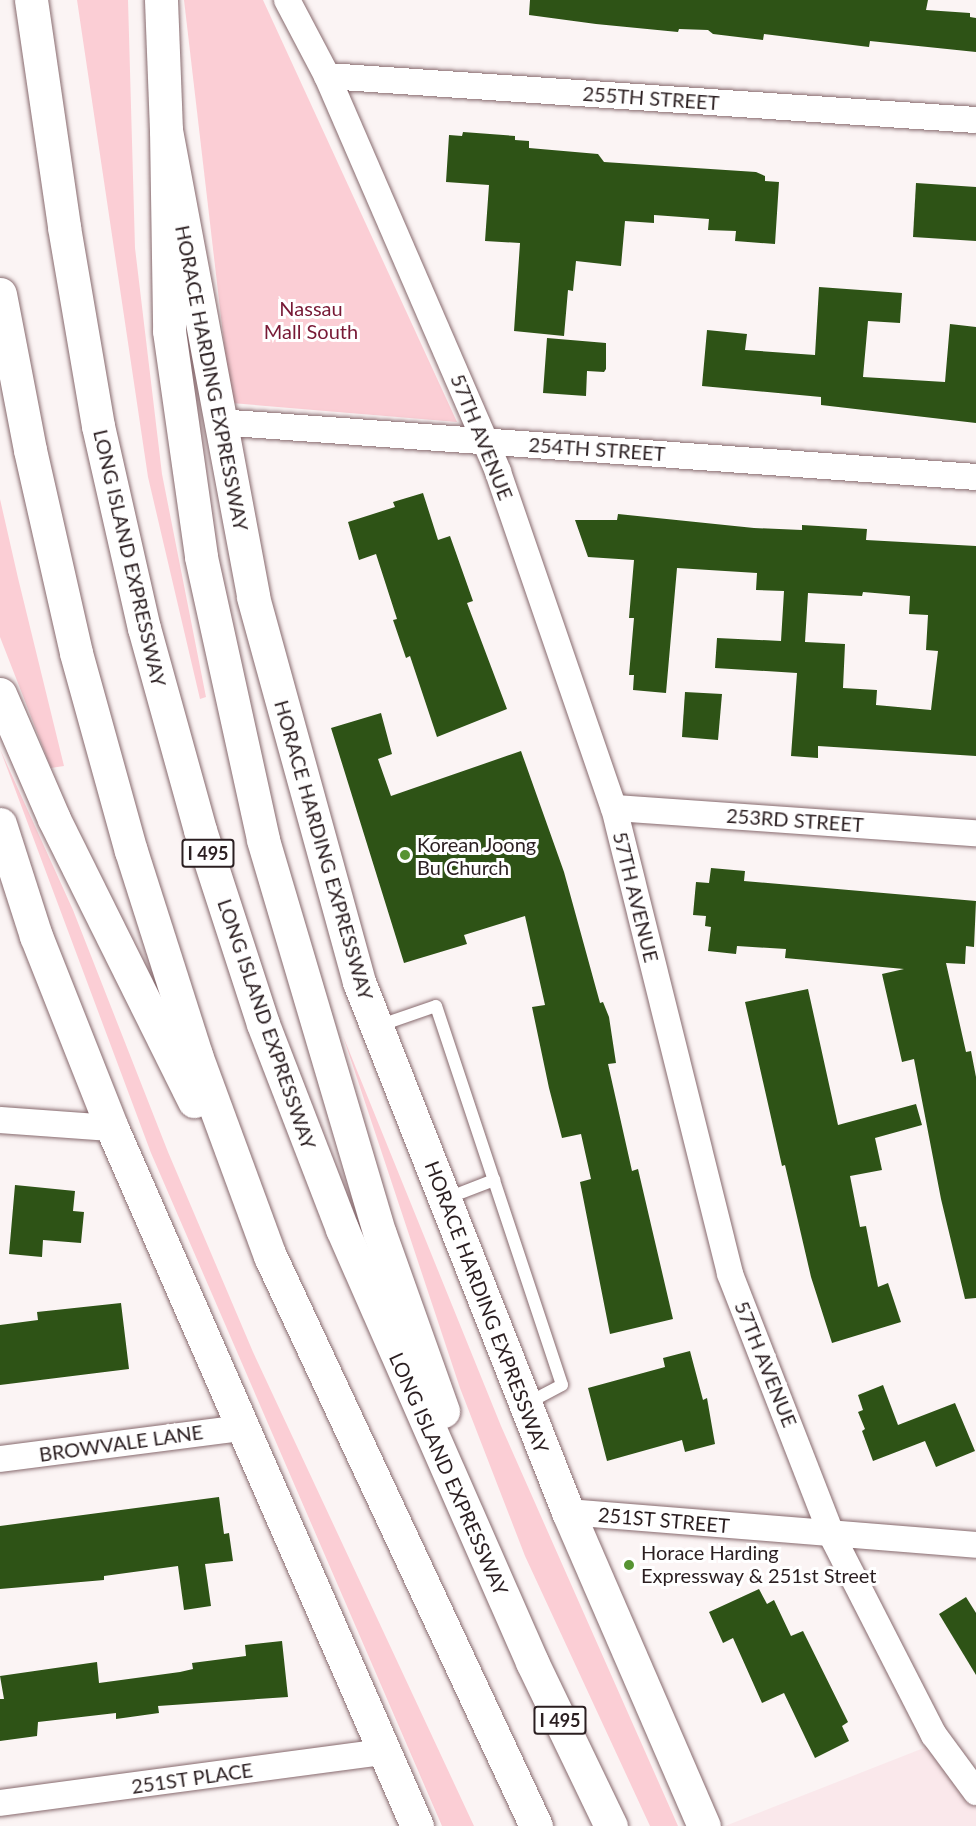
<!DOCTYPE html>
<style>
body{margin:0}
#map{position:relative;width:976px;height:1826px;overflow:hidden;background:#fbf4f4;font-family:Lato,sans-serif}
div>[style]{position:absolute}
.built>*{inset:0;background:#fae8eb}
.green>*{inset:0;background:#fbced5}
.building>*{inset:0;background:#2e5316}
.roads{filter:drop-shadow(0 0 2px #876a6e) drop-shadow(0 0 2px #876a6e)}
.lane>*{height:12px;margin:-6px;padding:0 6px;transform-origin:6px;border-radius:6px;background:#fff}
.street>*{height:26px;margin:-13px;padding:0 13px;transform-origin:13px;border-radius:13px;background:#fff}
.secondary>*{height:33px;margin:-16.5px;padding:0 16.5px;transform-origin:16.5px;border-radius:16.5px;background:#fff}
.highway>*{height:33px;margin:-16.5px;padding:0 16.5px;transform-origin:16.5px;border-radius:16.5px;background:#fff}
.dots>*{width:16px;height:16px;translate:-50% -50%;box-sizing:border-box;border:3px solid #fff;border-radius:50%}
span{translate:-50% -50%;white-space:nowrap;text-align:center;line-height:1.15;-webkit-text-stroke:6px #fff;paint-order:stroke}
.shield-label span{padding:2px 4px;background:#fff;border:2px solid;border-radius:4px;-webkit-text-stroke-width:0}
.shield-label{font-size:18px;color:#2b1f21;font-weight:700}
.street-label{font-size:20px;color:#2b1f21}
.park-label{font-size:20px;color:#771935}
.poi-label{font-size:20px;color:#2b1f21}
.left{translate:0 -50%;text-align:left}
</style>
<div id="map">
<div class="built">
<div style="clip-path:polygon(939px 1742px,976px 1793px,976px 1826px,725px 1826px)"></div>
</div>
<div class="green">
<div style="clip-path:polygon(77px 0,128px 0,135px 248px,162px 474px,206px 697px,200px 699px,148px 477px)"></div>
<div style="clip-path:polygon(184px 0,263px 0,457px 422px,231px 403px)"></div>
<div style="clip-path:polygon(0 499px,18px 578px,64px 766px,51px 768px,0 637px)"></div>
<div style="clip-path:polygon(0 749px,73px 910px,168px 1152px,253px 1352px,474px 1826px,442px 1826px,151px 1153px)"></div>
<div style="clip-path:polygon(343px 1036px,501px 1426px,678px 1826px,650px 1826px,525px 1556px,460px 1388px)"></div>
</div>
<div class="building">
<div style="clip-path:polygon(530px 0,928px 0,926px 10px,970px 13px,970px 17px,976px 18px,976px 52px,870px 41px,869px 47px,764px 34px,763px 40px,713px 34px,708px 30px,679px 29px,678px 32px,596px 24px,529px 15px)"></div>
<div style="clip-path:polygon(463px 132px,515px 136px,515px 140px,529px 141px,529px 148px,598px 154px,604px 162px,756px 172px,765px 176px,765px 181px,779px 182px,775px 244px,735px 241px,736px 231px,708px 230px,709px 219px,654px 215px,654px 223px,625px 221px,621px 266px,576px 261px,573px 291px,568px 290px,564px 336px,514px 331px,520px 243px,485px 241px,489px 185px,446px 182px,449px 135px,462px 136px)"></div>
<div style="clip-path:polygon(916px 183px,976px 187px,976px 241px,913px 237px)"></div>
<div style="clip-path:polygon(819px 287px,902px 293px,900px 323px,868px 321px,863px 377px,945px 382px,950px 324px,976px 327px,976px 423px,821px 405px,821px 397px,702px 386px,707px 330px,747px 334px,745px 350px,815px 355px)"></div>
<div style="clip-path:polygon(547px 338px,606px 343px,606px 369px,604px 372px,587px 371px,586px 396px,543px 393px)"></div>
<div style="clip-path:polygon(423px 493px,438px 540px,450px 536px,473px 601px,467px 603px,507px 709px,437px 737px,410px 656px,406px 658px,393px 620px,397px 619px,376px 554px,359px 560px,348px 522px,395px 507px,393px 502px)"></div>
<div style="clip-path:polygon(evenodd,618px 514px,754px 528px,802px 530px,802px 525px,867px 529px,866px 540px,976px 546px,976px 756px,818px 746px,818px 758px,791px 756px,797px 673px,715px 668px,717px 638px,781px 641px,784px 591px,756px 590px,757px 573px,677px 568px,666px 693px,633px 690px,634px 675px,629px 675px,634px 618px,629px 618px,634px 560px,588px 557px,575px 520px,617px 520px,618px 514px,863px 592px,910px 596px,909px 614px,928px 615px,926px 650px,938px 651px,931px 710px,876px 705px,877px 690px,843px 688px,845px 644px,805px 642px,808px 593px,862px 596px,863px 592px)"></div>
<div style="clip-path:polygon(685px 692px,722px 694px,718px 740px,682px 737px)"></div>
<div style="clip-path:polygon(381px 713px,392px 754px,378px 759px,391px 796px,521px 751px,564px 872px,600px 1003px,603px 1002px,609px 1017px,616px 1063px,608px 1064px,632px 1171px,638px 1169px,673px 1319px,610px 1334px,580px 1182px,591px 1179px,581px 1134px,562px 1138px,549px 1088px,532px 1007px,545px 1005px,525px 916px,464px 935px,467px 944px,404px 963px,331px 728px)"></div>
<div style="clip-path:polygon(711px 868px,745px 871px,744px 881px,976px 901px,974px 947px,966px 946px,965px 964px,946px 963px,966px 1052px,971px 1051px,976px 1077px,976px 1298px,965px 1299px,941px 1199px,914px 1059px,902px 1062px,882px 974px,904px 969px,785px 958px,786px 949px,737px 946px,736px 954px,708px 951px,711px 927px,705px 926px,706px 916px,693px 915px,696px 882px,709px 883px)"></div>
<div style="clip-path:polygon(808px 989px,838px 1125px,916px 1104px,922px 1125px,875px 1138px,882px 1170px,850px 1176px,860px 1227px,866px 1226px,878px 1287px,888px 1283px,901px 1322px,832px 1343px,811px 1277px,785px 1165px,782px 1166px,745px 1002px)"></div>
<div style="clip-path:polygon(15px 1185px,75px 1191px,73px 1211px,84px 1212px,81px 1243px,43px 1240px,42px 1257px,9px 1254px)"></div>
<div style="clip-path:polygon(121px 1303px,129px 1369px,0 1385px,0 1325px,38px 1320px,37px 1312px)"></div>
<div style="clip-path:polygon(690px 1351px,703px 1400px,707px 1398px,715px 1444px,685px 1452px,682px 1440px,607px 1461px,588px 1388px,665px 1367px,663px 1358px)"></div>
<div style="clip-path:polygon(883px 1385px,898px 1425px,955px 1403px,975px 1451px,936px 1467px,925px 1441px,873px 1461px,862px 1431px,865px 1429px,858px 1412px,863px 1410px,858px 1395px)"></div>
<div style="clip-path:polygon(219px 1497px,224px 1534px,229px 1533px,233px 1561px,205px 1564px,211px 1606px,184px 1610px,178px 1566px,104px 1576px,104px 1580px,0 1589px,0 1526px)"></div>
<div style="clip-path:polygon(759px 1589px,767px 1604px,774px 1600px,791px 1636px,803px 1631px,848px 1722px,842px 1726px,849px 1741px,815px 1758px,784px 1693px,762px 1703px,733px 1638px,723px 1643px,709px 1612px)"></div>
<div style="clip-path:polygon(966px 1597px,976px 1613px,976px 1675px,939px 1614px)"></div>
<div style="clip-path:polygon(282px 1641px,288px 1697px,158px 1706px,159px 1713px,116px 1719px,116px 1713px,38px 1722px,37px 1736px,0 1741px,0 1699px,4px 1699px,0 1676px,97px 1662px,99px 1683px,180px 1672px,193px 1669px,192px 1663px,246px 1656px,245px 1645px)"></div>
</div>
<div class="roads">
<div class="lane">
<div style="left:378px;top:1026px;width:61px;rotate:-19deg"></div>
<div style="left:436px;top:1006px;width:399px;rotate:71.6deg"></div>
<div style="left:562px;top:1385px;width:41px;rotate:152.2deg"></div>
<div style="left:445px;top:1199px;width:53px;rotate:-21.2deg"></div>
</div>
<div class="street">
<div style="left:287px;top:0;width:86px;rotate:62.2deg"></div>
<div style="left:327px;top:76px;width:431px;rotate:66.6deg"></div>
<div style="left:498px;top:472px;width:355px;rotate:71deg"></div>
<div style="left:614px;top:808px;width:480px;rotate:76deg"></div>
<div style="left:730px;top:1274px;width:281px;rotate:68.7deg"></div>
<div style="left:832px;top:1536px;width:224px;rotate:62.9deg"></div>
<div style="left:934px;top:1735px;width:71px;rotate:53.6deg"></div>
<div style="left:327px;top:76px;width:650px;rotate:3.88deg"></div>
<div style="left:218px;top:422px;width:760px;rotate:4.15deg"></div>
<div style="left:614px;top:808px;width:363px;rotate:4deg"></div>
<div style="left:0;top:1120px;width:112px;rotate:4.1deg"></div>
<div style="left:0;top:1459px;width:243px;rotate:-7.3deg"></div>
<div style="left:568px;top:1512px;width:409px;rotate:4.6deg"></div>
<div style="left:0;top:1803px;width:387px;rotate:-7.6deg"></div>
</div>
<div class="secondary">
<div style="left:161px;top:0;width:130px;rotate:87.8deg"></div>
<div style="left:166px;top:130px;width:475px;rotate:79.4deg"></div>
<div style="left:253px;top:597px;width:399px;rotate:74.6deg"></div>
<div style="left:359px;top:982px;width:570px;rotate:68.48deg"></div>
<div style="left:568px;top:1512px;width:342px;rotate:66.6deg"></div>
<div style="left:0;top:824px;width:118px;rotate:72.2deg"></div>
<div style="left:36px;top:936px;width:206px;rotate:68.4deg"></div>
<div style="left:112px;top:1128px;width:762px;rotate:66.4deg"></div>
</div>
<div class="highway">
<div style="left:31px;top:0;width:229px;rotate:81.7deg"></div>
<div style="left:64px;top:227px;width:202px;rotate:80.3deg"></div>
<div style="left:98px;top:426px;width:207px;rotate:77.2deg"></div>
<div style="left:144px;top:628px;width:210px;rotate:74.5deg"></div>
<div style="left:200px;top:830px;width:204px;rotate:72deg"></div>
<div style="left:263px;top:1024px;width:220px;rotate:68.9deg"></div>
<div style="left:342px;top:1229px;width:473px;rotate:66.3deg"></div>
<div style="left:532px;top:1662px;width:182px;rotate:64.3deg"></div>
<div style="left:166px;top:130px;width:201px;rotate:89.1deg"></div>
<div style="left:169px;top:331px;width:228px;rotate:81.9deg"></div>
<div style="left:201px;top:557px;width:290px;rotate:77.6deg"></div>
<div style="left:263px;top:840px;width:411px;rotate:73.5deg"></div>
<div style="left:380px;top:1234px;width:188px;rotate:70.4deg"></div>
<div style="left:0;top:294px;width:159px;rotate:79.1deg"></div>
<div style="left:30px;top:450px;width:208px;rotate:77.2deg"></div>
<div style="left:76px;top:653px;width:205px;rotate:74.5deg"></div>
<div style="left:131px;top:851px;width:214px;rotate:72.3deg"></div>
<div style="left:196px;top:1055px;width:214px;rotate:69.8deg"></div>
<div style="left:270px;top:1256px;width:629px;rotate:64.98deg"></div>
<div style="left:0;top:694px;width:136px;rotate:66.6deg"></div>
<div style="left:54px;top:819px;width:315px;rotate:63.6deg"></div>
</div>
</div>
<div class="dots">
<div style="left:405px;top:855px;background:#579332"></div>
<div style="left:629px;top:1565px;background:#579332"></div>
</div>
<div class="shield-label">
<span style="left:208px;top:853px">I 495</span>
<span style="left:560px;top:1720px">I 495</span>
</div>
<div class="street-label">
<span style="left:651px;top:98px;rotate:4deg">255TH STREET</span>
<span style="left:212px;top:378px;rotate:79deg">HORACE HARDING EXPRESSWAY</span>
<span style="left:482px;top:437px;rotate:68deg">57TH AVENUE</span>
<span style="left:597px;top:449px;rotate:4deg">254TH STREET</span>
<span style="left:130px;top:558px;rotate:77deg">LONG ISLAND EXPRESSWAY</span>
<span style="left:795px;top:820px;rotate:4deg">253RD STREET</span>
<span style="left:324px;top:850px;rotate:74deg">HORACE HARDING EXPRESSWAY</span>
<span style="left:636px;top:897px;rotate:76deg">57TH AVENUE</span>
<span style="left:267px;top:1024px;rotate:71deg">LONG ISLAND EXPRESSWAY</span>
<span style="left:487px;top:1307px;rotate:69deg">HORACE HARDING EXPRESSWAY</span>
<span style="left:766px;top:1364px;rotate:68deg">57TH AVENUE</span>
<span style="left:121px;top:1443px;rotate:-8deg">BROWVALE LANE</span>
<span style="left:449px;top:1474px;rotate:66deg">LONG ISLAND EXPRESSWAY</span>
<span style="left:664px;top:1520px;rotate:5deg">251ST STREET</span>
<span style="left:192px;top:1778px;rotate:-8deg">251ST PLACE</span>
</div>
<div class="park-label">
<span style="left:311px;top:320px">Nassau<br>Mall South</span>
</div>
<div class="poi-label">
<span class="left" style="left:417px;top:856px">Korean Joong<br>Bu Church</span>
<span class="left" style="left:641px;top:1564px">Horace Harding<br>Expressway &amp; 251st Street</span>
</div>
</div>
